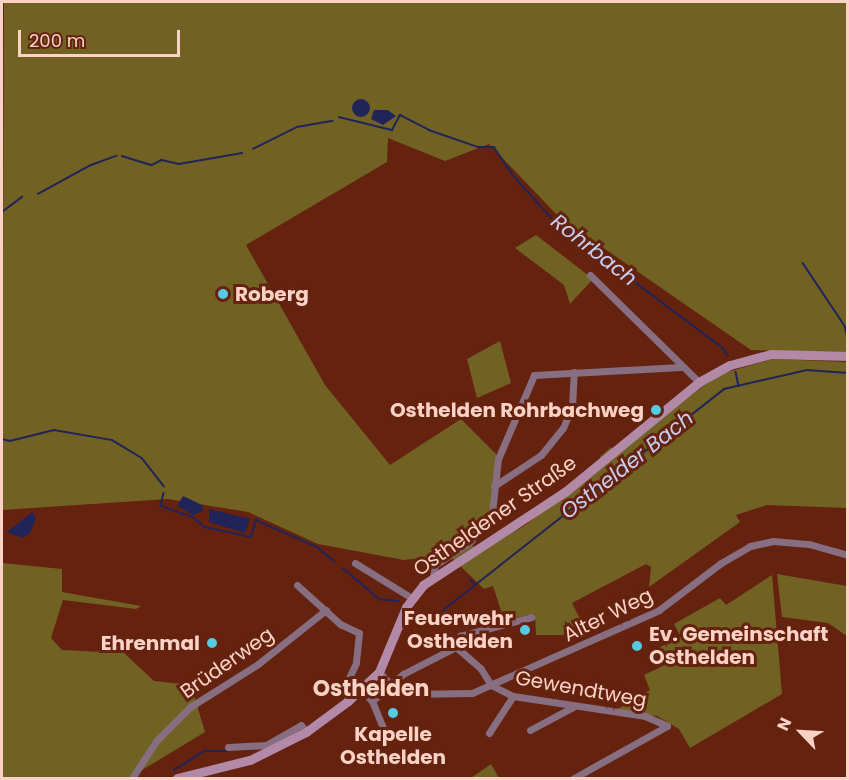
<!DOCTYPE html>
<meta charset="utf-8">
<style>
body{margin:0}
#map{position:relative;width:849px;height:780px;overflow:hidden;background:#64220f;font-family:Poppins,sans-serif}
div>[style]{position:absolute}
.green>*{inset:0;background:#716223}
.water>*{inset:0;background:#202458}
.round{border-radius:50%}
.stream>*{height:1.5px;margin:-0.75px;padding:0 0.75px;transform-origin:0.75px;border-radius:0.75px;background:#202458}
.street>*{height:7px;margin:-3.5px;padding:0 3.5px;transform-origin:3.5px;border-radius:3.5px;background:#876e80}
.secondary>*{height:9px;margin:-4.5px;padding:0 4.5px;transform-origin:4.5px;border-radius:4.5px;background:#b28aa7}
.dots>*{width:16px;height:16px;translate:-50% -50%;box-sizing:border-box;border:3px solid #64220f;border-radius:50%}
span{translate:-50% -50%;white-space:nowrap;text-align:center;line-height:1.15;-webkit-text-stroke:6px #64220f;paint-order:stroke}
.poi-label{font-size:20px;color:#fcd2c6;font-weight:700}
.left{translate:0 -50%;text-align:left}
.right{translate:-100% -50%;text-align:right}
.street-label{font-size:20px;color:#fcd2c6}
.water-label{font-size:21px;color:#c7cef1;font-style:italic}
.quarter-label{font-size:22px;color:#fcd2c6;font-weight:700}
.frame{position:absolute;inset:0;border:3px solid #fcd2c6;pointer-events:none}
.north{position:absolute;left:771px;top:702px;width:60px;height:60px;-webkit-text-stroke:4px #64220f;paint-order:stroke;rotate:295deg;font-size:16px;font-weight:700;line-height:24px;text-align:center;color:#fcd2c6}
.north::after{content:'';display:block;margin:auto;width:21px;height:27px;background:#fcd2c6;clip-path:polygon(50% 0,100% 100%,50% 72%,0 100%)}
.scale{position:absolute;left:18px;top:30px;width:162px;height:27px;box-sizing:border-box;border:3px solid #fcd2c6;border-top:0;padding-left:8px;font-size:18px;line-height:21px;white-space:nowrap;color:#fcd2c6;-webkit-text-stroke:4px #64220f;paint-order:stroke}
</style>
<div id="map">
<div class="green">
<div style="clip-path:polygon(4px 2px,847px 2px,847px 353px,751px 350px,560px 218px,489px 144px,445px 161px,388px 138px,387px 162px,246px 245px,325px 385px,390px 465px,461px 419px,499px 457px,493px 514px,471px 544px,479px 552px,524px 526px,606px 465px,600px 457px,611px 447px,616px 454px,717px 375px,773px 359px,847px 362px,847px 508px,767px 505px,736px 515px,740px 522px,649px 587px,651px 567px,646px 564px,572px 603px,581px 621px,563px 635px,536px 635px,535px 614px,504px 620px,493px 586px,484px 589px,451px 557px,426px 572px,421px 558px,404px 560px,318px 544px,248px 512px,168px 499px,2px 510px)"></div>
<div style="clip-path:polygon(536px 235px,593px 279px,570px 304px,564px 285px,515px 248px)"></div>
<div style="clip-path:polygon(500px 341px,511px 383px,477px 398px,467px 359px)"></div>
<div style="clip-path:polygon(2px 563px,62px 569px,62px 592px,141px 606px,136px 609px,63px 600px,51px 638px,62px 650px,124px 653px,154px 681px,191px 685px,205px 732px,129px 778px,2px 778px)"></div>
<div style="clip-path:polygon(777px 574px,847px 586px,847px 636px,828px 623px,782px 617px)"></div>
<div style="clip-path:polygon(772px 575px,782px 694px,690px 748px,679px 729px,657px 716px,616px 710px,650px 690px,644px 675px,669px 663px,658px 648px,681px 637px,674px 624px,720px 598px,726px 605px)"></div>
<div style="clip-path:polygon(491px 764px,499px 778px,471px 778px)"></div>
</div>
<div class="water">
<div class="round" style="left:352px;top:99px;width:18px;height:18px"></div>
<div style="clip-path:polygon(374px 110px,388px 110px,396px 116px,383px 125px,371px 119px)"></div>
<div style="clip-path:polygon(183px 496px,202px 505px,203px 511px,193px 515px,177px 506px)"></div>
<div style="clip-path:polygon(209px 509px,250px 519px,245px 533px,209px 522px)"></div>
<div style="clip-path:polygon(32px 512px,36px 518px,30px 533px,22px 538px,7px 532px)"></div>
</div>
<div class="stream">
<div style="left:339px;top:117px;width:55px;rotate:13.8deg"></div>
<div style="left:392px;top:130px;width:17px;rotate:-62deg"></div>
<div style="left:400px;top:115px;width:33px;rotate:27deg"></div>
<div style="left:429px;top:130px;width:52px;rotate:19.1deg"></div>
<div style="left:478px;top:147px;width:16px"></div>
<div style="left:494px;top:147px;width:32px;rotate:56deg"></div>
<div style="left:512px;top:174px;width:66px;rotate:48.1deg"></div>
<div style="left:556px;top:223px;width:209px;rotate:36.8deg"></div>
<div style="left:723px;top:348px;width:9px;rotate:58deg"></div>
<div style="left:253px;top:149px;width:49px;rotate:-26.6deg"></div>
<div style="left:297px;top:127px;width:36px;rotate:-10deg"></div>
<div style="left:122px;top:156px;width:31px;rotate:17deg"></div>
<div style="left:152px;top:165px;width:11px;rotate:-27deg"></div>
<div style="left:162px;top:160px;width:17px;rotate:13deg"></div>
<div style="left:179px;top:164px;width:64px;rotate:-9.9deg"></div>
<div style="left:38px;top:194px;width:60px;rotate:-28.7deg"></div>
<div style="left:91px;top:165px;width:27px;rotate:-20deg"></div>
<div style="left:2px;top:212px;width:25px;rotate:-37deg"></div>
<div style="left:803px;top:263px;width:76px;rotate:56.3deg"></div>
<div style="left:845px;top:326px;width:12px;rotate:76deg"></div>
<div style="left:736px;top:372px;width:14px;rotate:78deg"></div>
<div style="left:2px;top:439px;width:8px;rotate:14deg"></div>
<div style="left:10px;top:441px;width:45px;rotate:-14deg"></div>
<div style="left:54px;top:430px;width:59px;rotate:9.8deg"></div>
<div style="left:112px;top:440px;width:35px;rotate:31deg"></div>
<div style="left:142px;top:458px;width:36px;rotate:52deg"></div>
<div style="left:164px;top:493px;width:13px;rotate:103deg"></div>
<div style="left:161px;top:506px;width:34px;rotate:19deg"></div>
<div style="left:193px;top:517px;width:16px;rotate:40deg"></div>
<div style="left:205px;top:527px;width:47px;rotate:12.3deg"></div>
<div style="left:251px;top:537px;width:18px;rotate:-74deg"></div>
<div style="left:256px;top:520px;width:67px;rotate:23.9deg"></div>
<div style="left:317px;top:547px;width:22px;rotate:39deg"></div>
<div style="left:343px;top:568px;width:48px;rotate:40.7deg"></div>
<div style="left:379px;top:599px;width:20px;rotate:6deg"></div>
<div style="left:470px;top:579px;width:8px;rotate:45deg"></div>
<div style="left:432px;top:619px;width:372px;rotate:-38.2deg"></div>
<div style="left:724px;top:389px;width:85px;rotate:-12.9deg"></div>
<div style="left:807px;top:370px;width:41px;rotate:4.2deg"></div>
<div style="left:174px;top:770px;width:36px;rotate:-32deg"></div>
<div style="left:205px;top:751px;width:22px"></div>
</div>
<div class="street">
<div style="left:590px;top:275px;width:153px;rotate:44.5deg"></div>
<div style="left:494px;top:486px;width:56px;rotate:-33.4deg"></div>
<div style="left:541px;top:455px;width:35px;rotate:-51deg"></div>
<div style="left:563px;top:428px;width:23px;rotate:-67deg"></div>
<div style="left:572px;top:407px;width:35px;rotate:-87deg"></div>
<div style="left:355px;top:563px;width:67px;rotate:31.6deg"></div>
<div style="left:433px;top:576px;width:11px;rotate:-80deg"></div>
<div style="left:435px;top:565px;width:43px;rotate:-33.7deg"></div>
<div style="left:471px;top:541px;width:35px;rotate:-53deg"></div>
<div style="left:492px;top:513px;width:54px;rotate:-83.7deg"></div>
<div style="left:498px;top:459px;width:91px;rotate:-66.8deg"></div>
<div style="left:534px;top:375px;width:147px;rotate:-3.1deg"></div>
<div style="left:297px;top:585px;width:58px;rotate:42.2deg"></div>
<div style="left:340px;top:624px;width:21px;rotate:25deg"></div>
<div style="left:359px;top:633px;width:30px;rotate:96deg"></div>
<div style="left:356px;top:663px;width:26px;rotate:115deg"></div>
<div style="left:345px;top:687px;width:14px;rotate:78deg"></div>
<div style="left:456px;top:647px;width:33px;rotate:41deg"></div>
<div style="left:481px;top:669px;width:19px;rotate:58deg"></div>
<div style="left:491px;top:685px;width:25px;rotate:27deg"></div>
<div style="left:513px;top:696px;width:134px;rotate:8.6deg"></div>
<div style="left:645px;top:716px;width:24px;rotate:24deg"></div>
<div style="left:667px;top:726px;width:107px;rotate:150.8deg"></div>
<div style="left:379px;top:672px;width:19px;rotate:47deg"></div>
<div style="left:392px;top:686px;width:17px;rotate:28deg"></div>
<div style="left:407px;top:694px;width:65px;rotate:-0.9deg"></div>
<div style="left:472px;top:693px;width:205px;rotate:-23.9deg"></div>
<div style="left:659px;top:610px;width:78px;rotate:-37.2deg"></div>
<div style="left:721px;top:563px;width:34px;rotate:-30deg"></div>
<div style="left:750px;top:546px;width:24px;rotate:-12deg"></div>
<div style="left:773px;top:541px;width:36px;rotate:5deg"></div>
<div style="left:809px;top:544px;width:41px;rotate:15.8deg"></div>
<div style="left:362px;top:690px;width:15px;rotate:48deg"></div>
<div style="left:372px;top:701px;width:42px;rotate:67.7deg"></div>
<div style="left:372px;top:701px;width:41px;rotate:-41.1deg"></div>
<div style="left:403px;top:674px;width:59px;rotate:-27deg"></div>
<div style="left:456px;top:647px;width:12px;rotate:-70deg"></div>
<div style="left:460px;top:636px;width:74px;rotate:-14.8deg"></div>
<div style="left:530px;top:730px;width:49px;rotate:-28.1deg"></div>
<div style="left:489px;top:733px;width:44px;rotate:-57deg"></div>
<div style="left:228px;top:747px;width:38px;rotate:-3deg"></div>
<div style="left:266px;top:745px;width:40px;rotate:-29.7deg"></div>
<div style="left:301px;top:725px;width:9px;rotate:54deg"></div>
<div style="left:132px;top:778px;width:45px;rotate:-56.7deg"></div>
<div style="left:157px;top:740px;width:47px;rotate:-45deg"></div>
<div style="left:190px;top:707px;width:80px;rotate:-32.3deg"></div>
<div style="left:258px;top:664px;width:87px;rotate:-38.5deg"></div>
</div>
<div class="secondary">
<div style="left:177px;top:778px;width:75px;rotate:-13.9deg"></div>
<div style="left:250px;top:760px;width:63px;rotate:-26.6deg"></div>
<div style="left:306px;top:732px;width:52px;rotate:-36.4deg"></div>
<div style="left:348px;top:701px;width:42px;rotate:-43.1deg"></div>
<div style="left:379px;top:672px;width:70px;rotate:-67.4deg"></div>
<div style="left:406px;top:607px;width:28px;rotate:-52deg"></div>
<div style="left:423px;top:585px;width:171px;rotate:-33.3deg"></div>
<div style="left:566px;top:491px;width:172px;rotate:-39.3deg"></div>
<div style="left:699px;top:382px;width:35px;rotate:-29deg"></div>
<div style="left:730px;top:365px;width:42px;rotate:-15deg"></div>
<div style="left:771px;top:354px;width:77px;rotate:1.5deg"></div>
</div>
<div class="dots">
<div style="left:223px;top:294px;background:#58c9e3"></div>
<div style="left:656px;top:410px;background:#58c9e3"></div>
<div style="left:525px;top:630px;background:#58c9e3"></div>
<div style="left:212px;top:643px;background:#58c9e3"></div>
<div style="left:637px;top:646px;background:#58c9e3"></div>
<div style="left:393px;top:713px;background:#58c9e3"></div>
</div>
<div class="poi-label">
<span class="left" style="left:235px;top:294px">Roberg</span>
<span class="right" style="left:644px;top:410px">Osthelden Rohrbachweg</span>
<span class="right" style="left:513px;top:630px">Feuerwehr<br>Osthelden</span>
<span class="left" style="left:649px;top:646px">Ev. Gemeinschaft<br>Osthelden</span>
<span class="right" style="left:200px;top:643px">Ehrenmal</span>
<span style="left:393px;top:746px">Kapelle<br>Osthelden</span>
</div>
<div class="street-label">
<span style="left:495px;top:516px;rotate:-35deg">Ostheldener Straße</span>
<span style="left:608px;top:615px;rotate:-26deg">Alter Weg</span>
<span style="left:227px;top:663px;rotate:-35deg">Brüderweg</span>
<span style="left:581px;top:689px;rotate:10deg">Gewendtweg</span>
</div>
<div class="water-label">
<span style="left:594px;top:250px;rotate:38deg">Rohrbach</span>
<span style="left:627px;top:465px;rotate:-38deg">Osthelder Bach</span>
</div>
<div class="quarter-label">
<span style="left:371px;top:689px">Osthelden</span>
</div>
<div class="frame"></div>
<div class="north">N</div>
<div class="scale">200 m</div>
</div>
